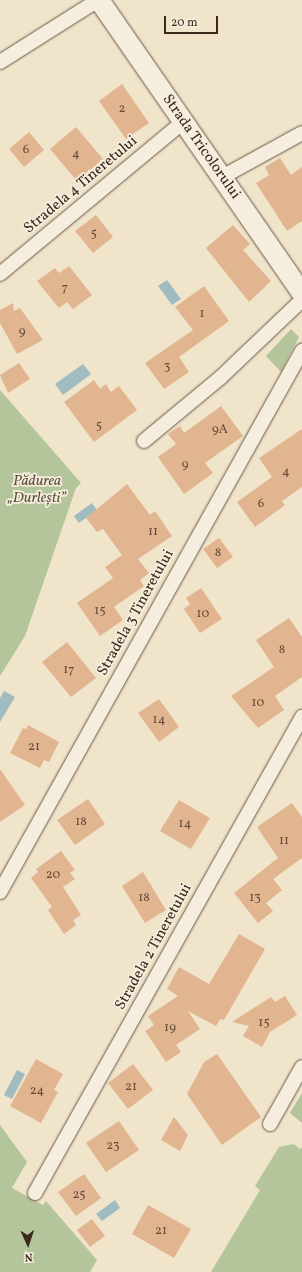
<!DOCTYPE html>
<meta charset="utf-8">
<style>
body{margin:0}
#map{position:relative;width:302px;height:1272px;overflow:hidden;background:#f0e4ca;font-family:Vollkorn,serif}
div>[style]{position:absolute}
.green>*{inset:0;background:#b5c59b}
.water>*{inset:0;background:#a0bcc1}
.building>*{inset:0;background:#e2b591}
.roads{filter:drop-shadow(0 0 1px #6a5848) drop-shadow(0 0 1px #6a5848)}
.street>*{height:14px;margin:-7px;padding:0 7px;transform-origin:7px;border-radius:7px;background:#f5eddd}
.secondary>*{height:20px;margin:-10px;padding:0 10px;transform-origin:10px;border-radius:10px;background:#f5eddd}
span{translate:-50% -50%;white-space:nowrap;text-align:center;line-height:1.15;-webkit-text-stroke:3.5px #f5eddd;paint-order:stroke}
.number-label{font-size:13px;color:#664c39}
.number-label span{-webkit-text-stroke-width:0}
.street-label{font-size:15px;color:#3d291c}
.park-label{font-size:15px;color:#5b503c;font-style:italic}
.north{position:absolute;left:8px;top:1224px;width:40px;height:40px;-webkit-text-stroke:3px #f5eddd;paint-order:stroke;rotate:177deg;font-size:11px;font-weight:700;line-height:16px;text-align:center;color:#3d291c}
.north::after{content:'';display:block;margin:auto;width:14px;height:18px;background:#3d291c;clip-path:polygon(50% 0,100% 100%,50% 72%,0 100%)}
.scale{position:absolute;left:164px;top:16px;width:54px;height:18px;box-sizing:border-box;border:2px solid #3d291c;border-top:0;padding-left:5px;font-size:12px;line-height:14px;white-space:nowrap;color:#3d291c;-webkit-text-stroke:3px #f5eddd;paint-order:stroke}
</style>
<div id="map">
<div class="green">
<div style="clip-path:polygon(291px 329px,299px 337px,281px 372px,266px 356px)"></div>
<div style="clip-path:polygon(0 390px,81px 483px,76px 488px,25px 636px,0 676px)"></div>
<div style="clip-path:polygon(302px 1093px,302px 1123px,290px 1113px)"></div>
<div style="clip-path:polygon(0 1125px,27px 1162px,12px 1188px,43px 1205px,46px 1201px,97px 1260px,90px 1272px,0 1272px)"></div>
<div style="clip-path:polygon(294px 1144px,300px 1149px,302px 1147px,302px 1272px,211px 1272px,260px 1190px,255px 1186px,279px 1147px)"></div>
</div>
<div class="water">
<div style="clip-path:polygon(167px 280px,181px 299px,172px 305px,158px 286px)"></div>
<div style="clip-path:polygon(83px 364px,91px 374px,63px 395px,55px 384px)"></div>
<div style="clip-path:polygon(92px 503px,97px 510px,79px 523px,74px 516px)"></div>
<div style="clip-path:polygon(4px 691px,15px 697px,0 722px,0 698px)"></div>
<div style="clip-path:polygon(17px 1070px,25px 1074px,12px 1099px,4px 1095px)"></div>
<div style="clip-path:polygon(115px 1200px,120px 1208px,102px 1221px,96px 1214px)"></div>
</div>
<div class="building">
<div style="clip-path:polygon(122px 84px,149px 123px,126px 139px,99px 101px)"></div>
<div style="clip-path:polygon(76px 127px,103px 159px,77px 181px,50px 149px)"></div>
<div style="clip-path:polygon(29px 132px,44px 150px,24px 167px,9px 149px)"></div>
<div style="clip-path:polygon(280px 158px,291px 175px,302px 167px,302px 221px,287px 231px,256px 183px,269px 175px,265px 167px)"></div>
<div style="clip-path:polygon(96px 215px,113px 237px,93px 253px,75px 231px)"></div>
<div style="clip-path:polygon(233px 225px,250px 244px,243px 250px,271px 281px,249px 302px,206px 248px)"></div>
<div style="clip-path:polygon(69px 266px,92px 295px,73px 309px,67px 302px,59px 308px,37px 281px,55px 268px,59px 273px)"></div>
<div style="clip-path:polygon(204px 286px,229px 321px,179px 357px,189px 372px,164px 389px,145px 363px,193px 330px,175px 307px)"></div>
<div style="clip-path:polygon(13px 303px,14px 311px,20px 308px,43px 340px,17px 354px,0 323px,0 310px)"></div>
<div style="clip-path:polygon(19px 363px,30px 379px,8px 393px,0 375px)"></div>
<div style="clip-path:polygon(94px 380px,100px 389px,106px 384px,111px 392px,119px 386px,137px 410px,94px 442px,64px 402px)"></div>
<div style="clip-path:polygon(221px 406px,243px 436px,205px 463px,213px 473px,184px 494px,158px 457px,176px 444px,168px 434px,180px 426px,184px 433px)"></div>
<div style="clip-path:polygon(302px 429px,302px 487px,282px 501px,285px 505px,255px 527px,237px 502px,272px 477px,259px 458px)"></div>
<div style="clip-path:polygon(127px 484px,150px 515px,155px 511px,172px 536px,138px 559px,149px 573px,140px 580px,144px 586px,114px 607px,123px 620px,100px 636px,77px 603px,113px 578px,105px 567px,122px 555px,103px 529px,97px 532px,86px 518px)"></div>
<div style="clip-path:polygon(219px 538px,233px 557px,217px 568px,203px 549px)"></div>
<div style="clip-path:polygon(201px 588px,222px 619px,200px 633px,184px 609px,190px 604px,186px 598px)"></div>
<div style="clip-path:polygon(289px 618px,302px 637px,302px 677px,275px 696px,284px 710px,258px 728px,231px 696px,274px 667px,256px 640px)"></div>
<div style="clip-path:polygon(67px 642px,96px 678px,71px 697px,42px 662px)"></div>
<div style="clip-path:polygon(159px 699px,179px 727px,159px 742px,138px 713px)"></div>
<div style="clip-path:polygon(28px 725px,59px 742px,49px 762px,44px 760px,40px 768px,10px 753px,23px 728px,26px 729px)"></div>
<div style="clip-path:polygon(0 769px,25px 805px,0 822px)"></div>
<div style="clip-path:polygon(88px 799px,105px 824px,75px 845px,57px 820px)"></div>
<div style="clip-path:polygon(179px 800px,210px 818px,191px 849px,160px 831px)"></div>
<div style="clip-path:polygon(292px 803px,302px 817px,302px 858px,273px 879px,282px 890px,266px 903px,273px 911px,258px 923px,234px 893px,278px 858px,257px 827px)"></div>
<div style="clip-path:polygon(61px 851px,75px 870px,70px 873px,75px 879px,63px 887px,81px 915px,73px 920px,76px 925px,64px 934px,48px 910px,52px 907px,31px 878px,38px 872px,36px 869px)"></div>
<div style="clip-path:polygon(143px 872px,166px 910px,145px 923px,122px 886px)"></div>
<div style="clip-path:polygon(239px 934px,265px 949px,224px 1020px,220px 1019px,216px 1026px,188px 1011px,200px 1029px,176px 1045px,181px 1052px,166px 1062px,145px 1031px,154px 1025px,148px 1016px,178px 996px,167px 989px,179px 967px,209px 984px)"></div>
<div style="clip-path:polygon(285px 996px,297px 1015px,270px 1032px,262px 1047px,243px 1036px,249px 1026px,232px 1022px,271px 997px,275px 1002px)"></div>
<div style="clip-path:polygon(217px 1054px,261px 1117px,222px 1145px,187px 1094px,204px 1062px)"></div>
<div style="clip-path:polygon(36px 1059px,63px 1074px,54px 1090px,58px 1092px,41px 1123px,10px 1106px)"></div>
<div style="clip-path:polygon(133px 1064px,153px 1090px,128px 1109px,108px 1083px)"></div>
<div style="clip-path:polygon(174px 1117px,188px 1135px,180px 1151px,161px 1140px)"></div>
<div style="clip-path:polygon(119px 1121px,139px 1150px,106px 1172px,86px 1143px)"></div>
<div style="clip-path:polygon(84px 1174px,101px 1198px,76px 1216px,58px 1192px)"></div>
<div style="clip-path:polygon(148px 1205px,191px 1229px,174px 1258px,132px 1234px)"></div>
<div style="clip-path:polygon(92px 1219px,105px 1236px,90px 1247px,77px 1230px)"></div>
</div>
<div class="roads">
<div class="street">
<div style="left:0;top:62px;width:116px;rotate:-32.3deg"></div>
<div style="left:222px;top:177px;width:91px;rotate:-28.8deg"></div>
<div style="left:0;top:274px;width:238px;rotate:-39.7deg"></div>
<div style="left:144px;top:441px;width:99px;rotate:-39.7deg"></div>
<div style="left:220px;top:378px;width:113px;rotate:-43.6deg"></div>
<div style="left:0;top:892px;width:620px;rotate:-60.83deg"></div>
<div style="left:270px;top:1124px;width:65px;rotate:-60.7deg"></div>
<div style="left:35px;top:1193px;width:546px;rotate:-60.71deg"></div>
</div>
<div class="secondary">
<div style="left:99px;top:0;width:356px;rotate:55.3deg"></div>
</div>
</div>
<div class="number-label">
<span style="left:122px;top:109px">2</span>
<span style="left:26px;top:150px">6</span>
<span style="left:76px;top:154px">4</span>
<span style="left:94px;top:234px">5</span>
<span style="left:65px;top:288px">7</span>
<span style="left:202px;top:314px">1</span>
<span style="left:22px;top:332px">9</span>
<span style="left:167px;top:367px">3</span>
<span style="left:99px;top:426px">5</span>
<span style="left:220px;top:430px">9A</span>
<span style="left:185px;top:465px">9</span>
<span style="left:286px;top:472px">4</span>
<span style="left:261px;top:504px">6</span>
<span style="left:153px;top:532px">11</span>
<span style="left:218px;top:553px">8</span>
<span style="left:100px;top:611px">15</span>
<span style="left:203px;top:614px">10</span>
<span style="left:282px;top:650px">8</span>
<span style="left:69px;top:670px">17</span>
<span style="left:258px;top:703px">10</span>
<span style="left:159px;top:720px">14</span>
<span style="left:34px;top:747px">21</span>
<span style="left:81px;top:822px">18</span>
<span style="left:185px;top:824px">14</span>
<span style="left:284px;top:841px">11</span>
<span style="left:53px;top:875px">20</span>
<span style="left:144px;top:898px">18</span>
<span style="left:255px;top:898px">13</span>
<span style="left:264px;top:1023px">15</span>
<span style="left:170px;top:1028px">19</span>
<span style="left:131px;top:1087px">21</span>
<span style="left:37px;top:1091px">24</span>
<span style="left:113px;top:1146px">23</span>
<span style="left:79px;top:1195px">25</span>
<span style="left:161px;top:1231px">21</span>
</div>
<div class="street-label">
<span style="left:201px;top:147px;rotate:55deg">Strada Tricolorului</span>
<span style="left:81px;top:185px;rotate:-40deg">Stradela 4 Tineretului</span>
<span style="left:136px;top:613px;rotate:-61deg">Stradela 3 Tineretului</span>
<span style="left:154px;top:947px;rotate:-61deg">Stradela 2 Tineretului</span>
</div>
<div class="park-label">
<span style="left:37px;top:490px">Pădurea<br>„Durlești”</span>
</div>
<div class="north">N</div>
<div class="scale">20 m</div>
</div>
